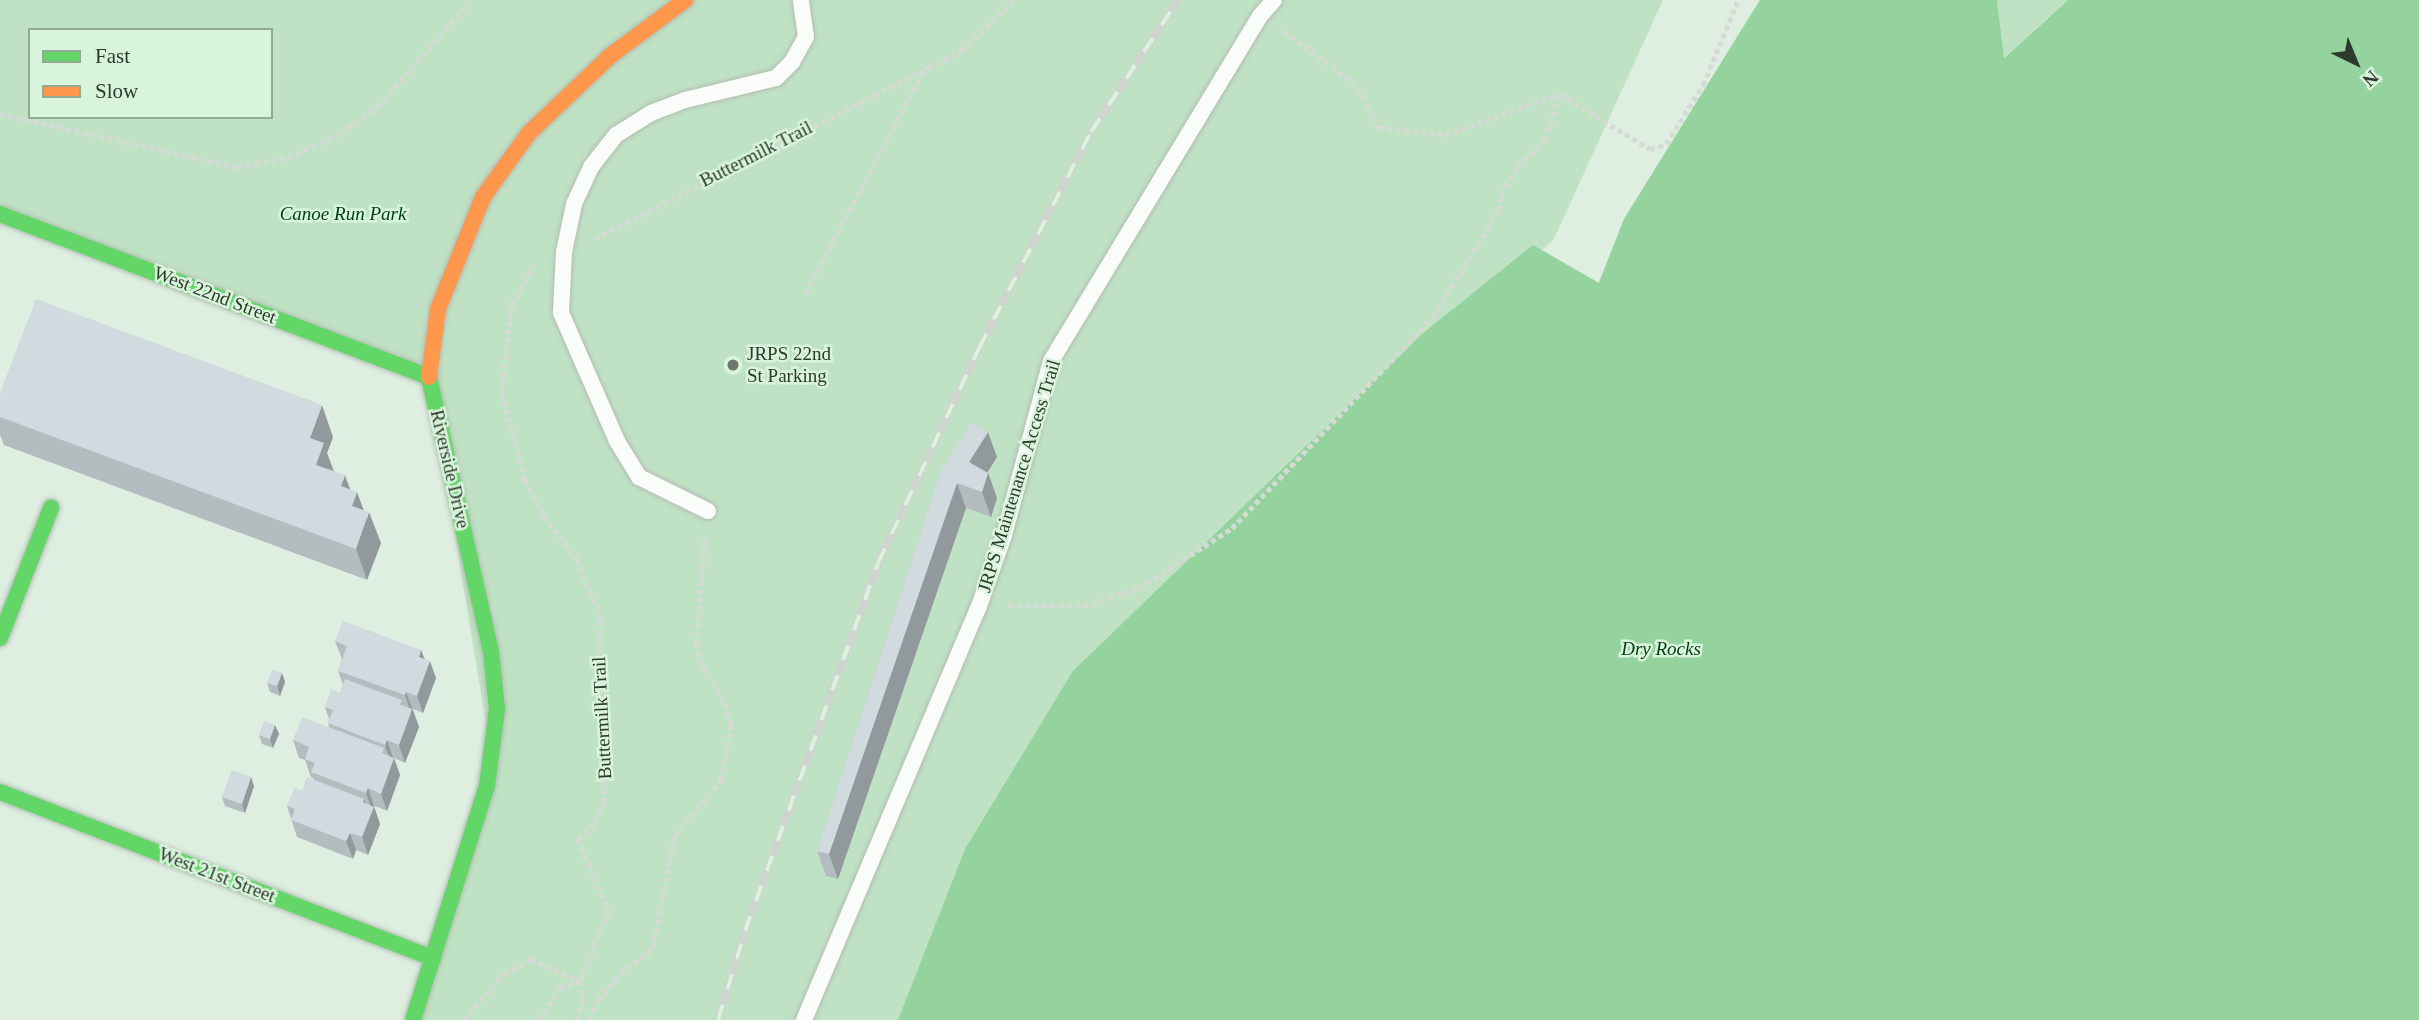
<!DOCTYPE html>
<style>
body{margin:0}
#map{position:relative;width:2419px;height:1020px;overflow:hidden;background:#deeee0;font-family:"Times New Roman",serif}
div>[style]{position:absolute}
.green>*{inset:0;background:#c0e2c4}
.water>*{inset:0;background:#94d29e}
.path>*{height:4.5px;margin-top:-2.25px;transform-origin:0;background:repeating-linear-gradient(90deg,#d6dad6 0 5px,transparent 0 8.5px)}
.roads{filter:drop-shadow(0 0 2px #b1beb2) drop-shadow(0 0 2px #b1beb2)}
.lane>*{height:16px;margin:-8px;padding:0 8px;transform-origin:8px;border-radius:8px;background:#fafcfa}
.fast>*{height:16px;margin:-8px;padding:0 8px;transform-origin:8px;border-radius:8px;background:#63d668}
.slow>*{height:16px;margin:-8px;padding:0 8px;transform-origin:8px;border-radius:8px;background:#ff974d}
.rail>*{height:8px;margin-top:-4px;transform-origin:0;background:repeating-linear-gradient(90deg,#d8f4db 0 16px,#d0d4d0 0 32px);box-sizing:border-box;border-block:2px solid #d0d4d0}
.wall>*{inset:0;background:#b4bcc0}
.shaded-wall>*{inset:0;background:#92999c}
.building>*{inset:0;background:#d1dbdf}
.dots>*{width:19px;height:19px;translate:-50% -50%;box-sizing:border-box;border:4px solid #d8f4db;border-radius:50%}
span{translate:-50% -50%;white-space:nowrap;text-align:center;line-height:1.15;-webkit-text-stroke:5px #d8f4db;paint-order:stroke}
.street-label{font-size:19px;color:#2e392f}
.park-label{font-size:19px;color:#003e13;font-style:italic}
.poi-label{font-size:19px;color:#2e392f}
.left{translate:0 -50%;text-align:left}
.legend{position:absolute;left:28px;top:28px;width:245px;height:91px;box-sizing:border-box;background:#d8f4db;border:2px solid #94a996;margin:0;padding:9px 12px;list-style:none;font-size:21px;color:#2e392f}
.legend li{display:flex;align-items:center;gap:14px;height:35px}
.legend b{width:35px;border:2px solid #94a996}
.north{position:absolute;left:2321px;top:28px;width:70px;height:70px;-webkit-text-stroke:5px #d8f4db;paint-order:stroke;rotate:137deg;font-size:19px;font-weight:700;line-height:28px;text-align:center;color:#2e392f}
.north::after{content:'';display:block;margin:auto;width:24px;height:32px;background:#2e392f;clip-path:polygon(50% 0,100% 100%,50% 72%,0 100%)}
</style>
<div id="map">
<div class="green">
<div style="clip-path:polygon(evenodd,0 0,1663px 0,1554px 239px,1542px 250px,1598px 284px,1624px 219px,1760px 0,1955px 1020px,413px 1020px,492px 760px,429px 377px,0 214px,0 0,30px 30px,271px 30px,271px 117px,30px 117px,30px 30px)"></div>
<div style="clip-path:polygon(1997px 0,2068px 0,2003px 58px)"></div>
</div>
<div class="water">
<div style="clip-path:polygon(1760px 0,1997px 0,2004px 58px,2068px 0,2419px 0,2419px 1020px,898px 1020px,965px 849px,1073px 671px,1422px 334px,1533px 245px,1599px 283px,1624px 219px)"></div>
</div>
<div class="path">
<div style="left:1284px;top:31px;width:94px;rotate:36.7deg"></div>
<div style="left:1359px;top:87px;width:45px;rotate:63.4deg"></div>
<div style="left:1379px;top:127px;width:67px;rotate:6.8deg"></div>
<div style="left:1446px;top:135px;width:120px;rotate:-19.9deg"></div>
<div style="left:1560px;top:94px;width:105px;rotate:31.4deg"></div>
<div style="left:1650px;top:149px;width:17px;rotate:-17deg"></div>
<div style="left:1666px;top:144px;width:70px;rotate:-57.9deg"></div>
<div style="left:1703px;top:85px;width:92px;rotate:-67.6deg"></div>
<div style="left:0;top:114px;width:244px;rotate:12.6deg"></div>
<div style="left:238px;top:167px;width:51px;rotate:-11.3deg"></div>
<div style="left:288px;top:157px;width:50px;rotate:-23.5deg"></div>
<div style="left:334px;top:137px;width:53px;rotate:-34.3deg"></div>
<div style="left:378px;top:107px;width:142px;rotate:-49deg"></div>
<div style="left:595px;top:239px;width:411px;rotate:-27.2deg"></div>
<div style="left:961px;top:51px;width:74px;rotate:-43.9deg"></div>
<div style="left:535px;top:264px;width:46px;rotate:119.9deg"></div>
<div style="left:512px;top:304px;width:90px;rotate:96.4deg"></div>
<div style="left:502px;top:393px;width:90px;rotate:75.2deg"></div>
<div style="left:525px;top:480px;width:41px;rotate:62.2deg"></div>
<div style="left:544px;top:516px;width:54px;rotate:52.5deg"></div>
<div style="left:577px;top:559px;width:67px;rotate:68deg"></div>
<div style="left:602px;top:621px;width:51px;rotate:95.6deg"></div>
<div style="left:597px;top:672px;width:41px;rotate:78.7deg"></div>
<div style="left:605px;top:712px;width:90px;rotate:90deg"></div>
<div style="left:605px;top:802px;width:25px;rotate:117deg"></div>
<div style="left:594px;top:824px;width:22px;rotate:137deg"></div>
<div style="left:578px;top:839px;width:78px;rotate:66.7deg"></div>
<div style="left:609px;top:911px;width:76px;rotate:112.5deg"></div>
<div style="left:580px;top:981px;width:18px;rotate:81deg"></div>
<div style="left:583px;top:999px;width:22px;rotate:103deg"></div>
<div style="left:805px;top:294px;width:258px;rotate:-62deg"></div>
<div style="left:1008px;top:606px;width:76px"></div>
<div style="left:1084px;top:606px;width:59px;rotate:-17.8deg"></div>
<div style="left:1140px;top:588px;width:110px;rotate:-33.1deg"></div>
<div style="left:1232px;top:528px;width:291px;rotate:-46.4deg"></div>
<div style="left:1433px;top:317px;width:126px;rotate:-58.3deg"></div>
<div style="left:1499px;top:210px;width:16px;rotate:-83deg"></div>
<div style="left:1501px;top:194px;width:33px;rotate:-59deg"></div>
<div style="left:1518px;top:166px;width:37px;rotate:-44deg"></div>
<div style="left:1545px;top:140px;width:48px;rotate:-71.9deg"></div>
<div style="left:463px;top:1020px;width:62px;rotate:-48.3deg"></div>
<div style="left:504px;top:974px;width:31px;rotate:-29deg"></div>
<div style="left:531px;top:959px;width:54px;rotate:24.2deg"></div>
<div style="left:539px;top:1020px;width:38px;rotate:-57deg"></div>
<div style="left:560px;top:988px;width:21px;rotate:-19deg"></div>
<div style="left:589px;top:1020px;width:22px;rotate:-66deg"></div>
<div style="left:598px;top:1000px;width:34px;rotate:-50deg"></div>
<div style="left:620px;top:974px;width:41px;rotate:-38deg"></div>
<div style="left:652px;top:949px;width:116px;rotate:-78.6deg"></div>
<div style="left:675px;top:835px;width:72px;rotate:-50.1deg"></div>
<div style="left:721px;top:780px;width:56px;rotate:-79.7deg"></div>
<div style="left:731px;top:725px;width:25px;rotate:-106deg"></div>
<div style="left:724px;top:701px;width:43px;rotate:-122.6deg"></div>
<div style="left:701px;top:665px;width:21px;rotate:-104deg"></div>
<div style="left:696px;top:645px;width:109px;rotate:-85.3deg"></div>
</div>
<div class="roads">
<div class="lane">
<div style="left:708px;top:511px;width:77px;rotate:-153.8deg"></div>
<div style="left:639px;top:477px;width:42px;rotate:-121.4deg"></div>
<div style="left:617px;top:441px;width:140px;rotate:-113.6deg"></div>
<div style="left:561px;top:313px;width:61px;rotate:-87.2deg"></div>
<div style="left:564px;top:252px;width:49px;rotate:-78.2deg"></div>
<div style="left:574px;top:204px;width:41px;rotate:-65.3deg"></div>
<div style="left:591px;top:167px;width:41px;rotate:-52deg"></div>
<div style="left:616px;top:135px;width:41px;rotate:-32.2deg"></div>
<div style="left:651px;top:113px;width:36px;rotate:-21deg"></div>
<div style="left:685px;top:100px;width:94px;rotate:-13.6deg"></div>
<div style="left:776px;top:78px;width:23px;rotate:-45deg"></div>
<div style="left:792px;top:62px;width:29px;rotate:-61deg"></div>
<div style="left:806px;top:37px;width:37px;rotate:-98deg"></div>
<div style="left:804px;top:1020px;width:446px;rotate:-67.1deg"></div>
<div style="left:978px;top:609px;width:78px;rotate:-70.6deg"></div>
<div style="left:1004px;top:535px;width:180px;rotate:-74.9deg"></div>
<div style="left:1051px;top:361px;width:403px;rotate:-58.8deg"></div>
<div style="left:1260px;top:16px;width:21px;rotate:-49deg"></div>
</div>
<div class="fast">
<div style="left:0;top:214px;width:459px;rotate:20.8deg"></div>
<div style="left:0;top:638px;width:140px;rotate:-68.6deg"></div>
<div style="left:0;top:792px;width:464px;rotate:21deg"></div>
<div style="left:413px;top:1020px;width:245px;rotate:-72.5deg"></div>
<div style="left:487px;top:786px;width:78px;rotate:-82.6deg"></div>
<div style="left:497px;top:709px;width:57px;rotate:-96deg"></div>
<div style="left:491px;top:652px;width:282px;rotate:-102.7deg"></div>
</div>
<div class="slow">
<div style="left:429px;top:377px;width:69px;rotate:-82.5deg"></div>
<div style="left:438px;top:309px;width:121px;rotate:-68.1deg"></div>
<div style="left:483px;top:197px;width:79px;rotate:-54.3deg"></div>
<div style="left:529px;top:133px;width:112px;rotate:-43.5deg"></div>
<div style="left:610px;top:56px;width:94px;rotate:-36.7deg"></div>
</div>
</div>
<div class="rail">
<div style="left:718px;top:1020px;width:93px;rotate:-73.1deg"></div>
<div style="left:745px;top:931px;width:391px;rotate:-70.1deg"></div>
<div style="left:878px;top:563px;width:238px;rotate:-64.8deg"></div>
<div style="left:979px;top:348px;width:243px;rotate:-62.6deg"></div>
<div style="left:1091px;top:132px;width:158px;rotate:-56.6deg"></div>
</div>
<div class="wall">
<div style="clip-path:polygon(0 393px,333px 437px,327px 453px,334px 471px,350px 489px,363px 510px,381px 543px,367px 580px,4px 445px,0 435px)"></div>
<div style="clip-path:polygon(997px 457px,988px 472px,997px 498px,991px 517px,966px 508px,838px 879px,826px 876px,817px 851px,941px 470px)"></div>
<div style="clip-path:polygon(335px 641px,421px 650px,425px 659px,436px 678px,423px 713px,413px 709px,419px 727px,405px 763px,394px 758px,400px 775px,387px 811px,375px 806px,374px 808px,380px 824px,368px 855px,356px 850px,353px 859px,297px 837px,287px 806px,314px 779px,311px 777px,305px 760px,299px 758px,293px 740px,329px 727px,328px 723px,329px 719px,325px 707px,340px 693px,343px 685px,338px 671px,342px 659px)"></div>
<div style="clip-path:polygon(282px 673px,285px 682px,280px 696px,270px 692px,267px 683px)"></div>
<div style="clip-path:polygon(275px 725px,279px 734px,273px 748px,262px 744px,259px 735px)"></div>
<div style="clip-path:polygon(251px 777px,254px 786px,245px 813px,225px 806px,222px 797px)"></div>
</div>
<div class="shaded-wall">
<div style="clip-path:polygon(322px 405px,333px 437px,327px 453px,335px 475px,316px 465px,310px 438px)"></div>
<div style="clip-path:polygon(988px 432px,997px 457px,978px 487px,969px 462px)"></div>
<div style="clip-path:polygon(988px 473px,997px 498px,991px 517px,982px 492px)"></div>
<div style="clip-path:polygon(345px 475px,354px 500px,357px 492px,367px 519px,369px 512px,381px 543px,367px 580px,356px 549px,341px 486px)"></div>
<div style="clip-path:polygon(957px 483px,966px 508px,838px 879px,829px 854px)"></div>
<div style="clip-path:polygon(421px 650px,427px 667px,430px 661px,436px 678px,423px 713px,417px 696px,419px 657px)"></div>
<div style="clip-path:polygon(282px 673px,285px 682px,280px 696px,277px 686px)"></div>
<div style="clip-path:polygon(406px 692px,419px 727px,405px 763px,399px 745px,411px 713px,405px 695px)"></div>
<div style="clip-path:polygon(275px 725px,279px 734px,273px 748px,270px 739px)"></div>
<div style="clip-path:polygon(387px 740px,393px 758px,391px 763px,385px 745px)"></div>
<div style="clip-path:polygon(394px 758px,400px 775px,387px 811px,381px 794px)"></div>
<div style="clip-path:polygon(251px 777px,254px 786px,245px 813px,242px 804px)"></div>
<div style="clip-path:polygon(368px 788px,380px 824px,368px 855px,362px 837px,363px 802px,364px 799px,370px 816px,372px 810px,366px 793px)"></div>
<div style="clip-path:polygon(350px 833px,356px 850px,353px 859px,346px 841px)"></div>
</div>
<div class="building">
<div style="clip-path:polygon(36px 299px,322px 405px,310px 438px,324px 443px,316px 465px,345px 475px,341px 486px,357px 492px,352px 506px,369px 512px,356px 549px,0 417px,0 393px)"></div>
<div style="clip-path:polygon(972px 422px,988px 432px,969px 462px,988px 473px,982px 492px,957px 483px,829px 854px,817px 851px,941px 470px)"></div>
<div style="clip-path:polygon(343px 621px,421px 650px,419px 657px,430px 661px,417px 696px,406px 692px,405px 695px,338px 671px,347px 646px,335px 641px)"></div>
<div style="clip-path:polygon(272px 669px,282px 673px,277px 686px,267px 683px)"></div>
<div style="clip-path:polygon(345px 679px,402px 700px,400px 705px,412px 709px,399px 745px,387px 740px,385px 745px,328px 723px,333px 710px,325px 707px,331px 689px,340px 693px)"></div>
<div style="clip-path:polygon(302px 717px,384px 748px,382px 753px,394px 758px,381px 794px,368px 788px,366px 793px,311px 772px,315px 763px,305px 759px,309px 747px,293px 740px)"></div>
<div style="clip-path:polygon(264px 721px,275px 725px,270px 739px,259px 735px)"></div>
<div style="clip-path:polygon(232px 770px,251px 777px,242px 804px,222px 797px)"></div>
<div style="clip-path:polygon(307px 777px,364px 799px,363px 802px,374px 807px,362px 837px,350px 833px,346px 841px,291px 820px,295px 809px,287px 806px,294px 788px,302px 791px)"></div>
</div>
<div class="dots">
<div style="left:733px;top:365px;background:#6c786d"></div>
</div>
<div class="street-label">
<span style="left:756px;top:154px;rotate:-27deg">Buttermilk Trail</span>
<span style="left:215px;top:295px;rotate:21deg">West 22nd Street</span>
<span style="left:450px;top:469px;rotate:77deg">Riverside Drive</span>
<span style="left:1019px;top:476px;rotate:-73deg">JRPS Maintenance Access Trail</span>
<span style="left:602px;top:718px;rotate:-93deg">Buttermilk Trail</span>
<span style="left:217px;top:875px;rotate:21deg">West 21st Street</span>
</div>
<div class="park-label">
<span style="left:343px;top:214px">Canoe Run Park</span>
<span style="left:1661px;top:649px">Dry Rocks</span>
</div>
<div class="poi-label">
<span class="left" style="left:747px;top:365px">JRPS 22nd<br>St Parking</span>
</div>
<ul class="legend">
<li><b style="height:9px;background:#63d668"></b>Fast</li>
<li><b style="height:9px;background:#ff974d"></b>Slow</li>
</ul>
<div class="north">N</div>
</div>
